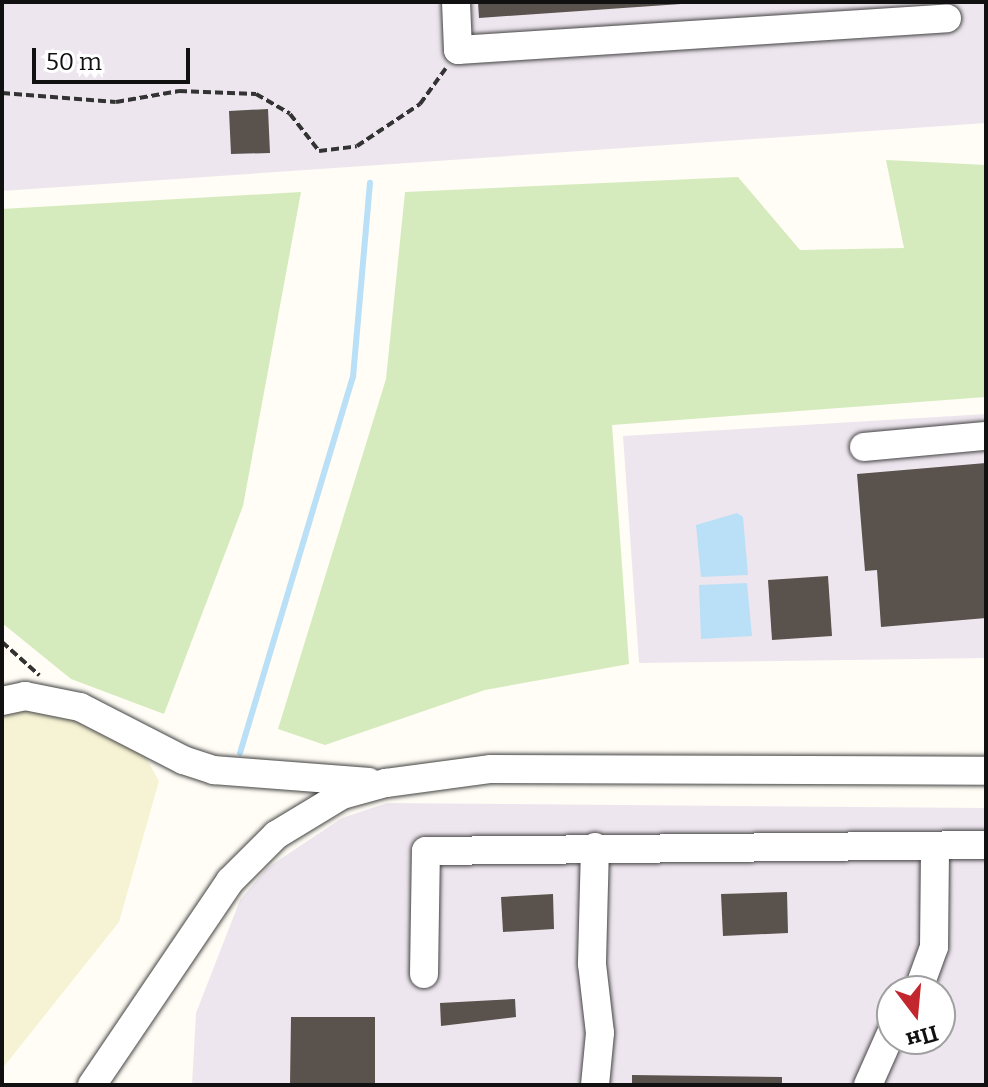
<!DOCTYPE html>
<meta charset="utf-8">
<style>
body{margin:0}
#map{position:relative;width:988px;height:1087px;overflow:hidden;background:#fffdf5;font-family:Bitter,serif}
div>[style]{position:absolute}
.industrial>*{inset:0;background:#eee6ef}
.farmland>*{inset:0;background:#f6f3d4}
.green>*{inset:0;background:#d5ebbd}
.water>*{inset:0;background:#b9e0f7}
.stream>*{height:6px;margin:-3px;padding:0 3px;transform-origin:3px;border-radius:3px;background:#b9e0f7}
.building>*{inset:0;background:#5a524d}
.path>*{height:4px;margin-top:-2px;transform-origin:0;background:repeating-linear-gradient(90deg,#333 0 8px,transparent 0 12px)}
.roads{filter:drop-shadow(0 0 2px #444) drop-shadow(0 0 2px #444)}
.minor>*{height:28px;margin:-14px;padding:0 14px;transform-origin:14px;border-radius:14px;background:#fff}
span{translate:-50% -50%;white-space:nowrap;text-align:center;line-height:1.15;-webkit-text-stroke:8px #fff;paint-order:stroke}
.frame{position:absolute;inset:0;border:4px solid #111;pointer-events:none}
.north{position:absolute;left:876px;top:975px;width:80px;height:80px;box-sizing:border-box;background:#fff;border:2px solid #a0a0a0;border-radius:50%;rotate:164deg;font-size:22px;font-weight:700;line-height:32px;text-align:center;color:#111}
.north::after{content:'';display:block;margin:auto;width:28px;height:36px;background:#c4262e;clip-path:polygon(50% 0,100% 100%,50% 72%,0 100%)}
.scale{position:absolute;left:32px;top:48px;width:158px;height:36px;box-sizing:border-box;border:4px solid #111;border-top:0;padding-left:10px;font-size:24px;line-height:28px;white-space:nowrap;color:#111;-webkit-text-stroke:6px #fff;paint-order:stroke}
</style>
<div id="map">
<div class="industrial">
<div style="clip-path:polygon(2px 2px,986px 2px,986px 123px,2px 191px)"></div>
<div style="clip-path:polygon(986px 414px,986px 658px,639px 663px,623px 436px)"></div>
<div style="clip-path:polygon(evenodd,387px 803px,986px 808px,986px 1085px,192px 1085px,196px 1013px,240px 900px,267px 868px,342px 818px,387px 803px,892px 991px,940px 991px,940px 1039px,892px 1039px,892px 991px)"></div>
</div>
<div class="farmland">
<div style="clip-path:polygon(48px 707px,142px 751px,159px 781px,119px 922px,2px 1069px,2px 709px)"></div>
</div>
<div class="green">
<div style="clip-path:polygon(886px 160px,986px 165px,986px 397px,612px 425px,629px 664px,485px 690px,325px 745px,278px 729px,386px 379px,405px 192px,738px 177px,800px 250px,904px 248px)"></div>
<div style="clip-path:polygon(301px 192px,243px 506px,164px 714px,71px 679px,2px 623px,2px 209px)"></div>
</div>
<div class="water">
<div style="clip-path:polygon(737px 513px,743px 517px,748px 575px,701px 577px,696px 525px)"></div>
<div style="clip-path:polygon(747px 583px,752px 636px,701px 639px,699px 585px)"></div>
</div>
<div class="stream">
<div style="left:240px;top:753px;width:393px;rotate:-73.3deg"></div>
<div style="left:353px;top:377px;width:195px;rotate:-85deg"></div>
</div>
<div class="building">
<div style="clip-path:polygon(478px 2px,681px 2px,681px 4px,479px 18px)"></div>
<div style="clip-path:polygon(268px 109px,270px 153px,231px 154px,229px 111px)"></div>
<div style="clip-path:polygon(986px 463px,986px 618px,881px 627px,877px 570px,865px 571px,857px 474px)"></div>
<div style="clip-path:polygon(828px 576px,832px 636px,772px 640px,768px 580px)"></div>
<div style="clip-path:polygon(787px 892px,788px 933px,723px 936px,721px 894px)"></div>
<div style="clip-path:polygon(553px 894px,554px 929px,503px 932px,501px 897px)"></div>
<div style="clip-path:polygon(515px 999px,516px 1017px,441px 1026px,440px 1003px)"></div>
<div style="clip-path:polygon(291px 1017px,375px 1017px,375px 1085px,290px 1085px)"></div>
<div style="clip-path:polygon(632px 1075px,782px 1077px,782px 1085px,632px 1085px)"></div>
</div>
<div class="path">
<div style="left:2px;top:93px;width:114px;rotate:4.5deg"></div>
<div style="left:116px;top:102px;width:64px;rotate:-9.9deg"></div>
<div style="left:179px;top:91px;width:77px;rotate:2.2deg"></div>
<div style="left:256px;top:94px;width:39px;rotate:30deg"></div>
<div style="left:290px;top:114px;width:47px;rotate:51.9deg"></div>
<div style="left:319px;top:151px;width:38px;rotate:-7deg"></div>
<div style="left:357px;top:146px;width:76px;rotate:-33.7deg"></div>
<div style="left:420px;top:104px;width:44px;rotate:-54.2deg"></div>
<div style="left:2px;top:642px;width:50px;rotate:41.7deg"></div>
</div>
<div class="roads">
<div class="minor">
<div style="left:456px;top:2px;width:48px;rotate:87.6deg"></div>
<div style="left:458px;top:50px;width:490px;rotate:-3.7deg"></div>
<div style="left:864px;top:447px;width:122px;rotate:-5.2deg"></div>
<div style="left:2px;top:701px;width:24px;rotate:-12deg"></div>
<div style="left:25px;top:696px;width:56px;rotate:11.3deg"></div>
<div style="left:80px;top:707px;width:116px;rotate:27.2deg"></div>
<div style="left:183px;top:760px;width:33px;rotate:18deg"></div>
<div style="left:214px;top:770px;width:155px;rotate:4.4deg"></div>
<div style="left:595px;top:847px;width:117px;rotate:91.5deg"></div>
<div style="left:592px;top:964px;width:69px;rotate:83.4deg"></div>
<div style="left:600px;top:1033px;width:52px;rotate:95.5deg"></div>
<div style="left:424px;top:974px;width:123px;rotate:-89.1deg"></div>
<div style="left:426px;top:851px;width:560px;rotate:-0.61deg"></div>
<div style="left:918px;top:991px;width:47px;rotate:-70deg"></div>
<div style="left:934px;top:947px;width:100px;rotate:-89.4deg"></div>
<div style="left:92px;top:1085px;width:246px;rotate:-55.9deg"></div>
<div style="left:230px;top:881px;width:65px;rotate:-45deg"></div>
<div style="left:276px;top:835px;width:77px;rotate:-31.2deg"></div>
<div style="left:342px;top:795px;width:46px;rotate:-15.3deg"></div>
<div style="left:386px;top:783px;width:106px;rotate:-7.6deg"></div>
<div style="left:491px;top:769px;width:495px;rotate:0.2deg"></div>
<div style="left:868px;top:1085px;width:59px;rotate:-66deg"></div>
</div>
</div>
<div class="frame"></div>
<div class="north">Пн</div>
<div class="scale">50 m</div>
</div>
